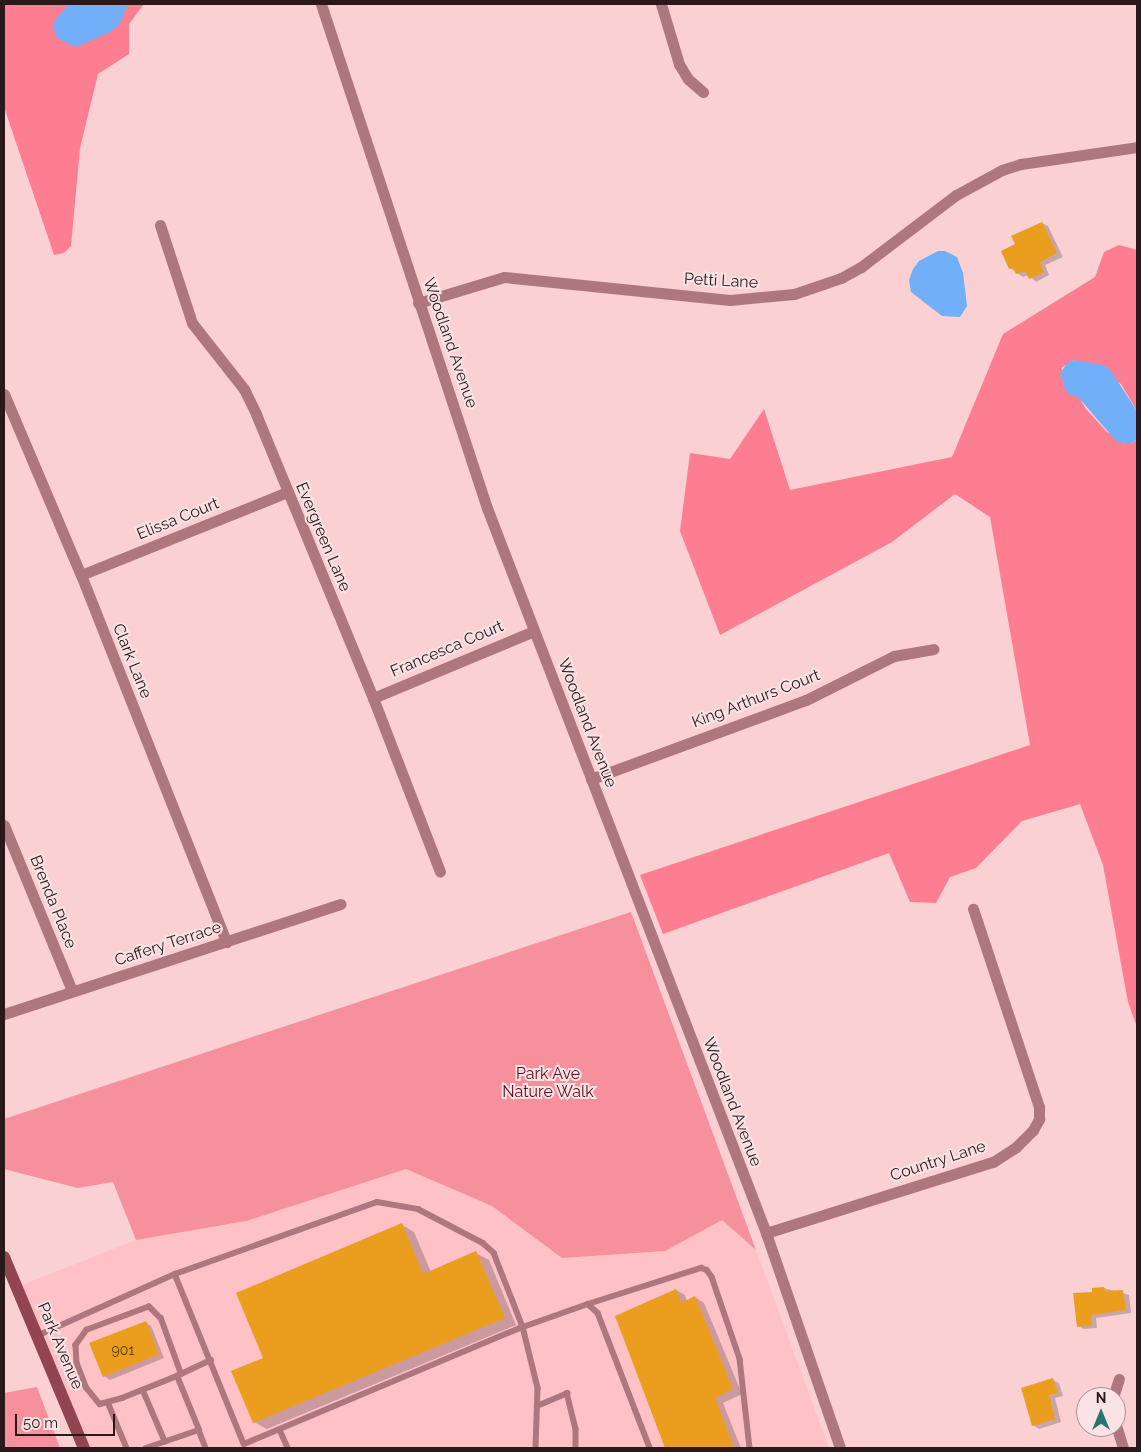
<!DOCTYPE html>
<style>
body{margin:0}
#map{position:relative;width:1141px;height:1452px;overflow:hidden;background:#fad0d3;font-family:Raleway,sans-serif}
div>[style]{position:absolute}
.built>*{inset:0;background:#fdc1c6}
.green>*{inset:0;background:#f5909c}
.forest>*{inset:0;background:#fd7e90}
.water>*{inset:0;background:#71b0f9}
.shadow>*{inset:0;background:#0003}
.building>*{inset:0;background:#eb9e1e}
.lane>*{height:5.5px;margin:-2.75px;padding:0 2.75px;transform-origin:2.75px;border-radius:2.75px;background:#ae777d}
.street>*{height:11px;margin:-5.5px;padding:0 5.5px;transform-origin:5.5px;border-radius:5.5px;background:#ae777d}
.secondary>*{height:12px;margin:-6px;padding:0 6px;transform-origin:6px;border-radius:6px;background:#924550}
span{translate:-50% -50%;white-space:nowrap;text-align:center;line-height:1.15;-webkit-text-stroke:4px #f9e3e5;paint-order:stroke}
.number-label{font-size:14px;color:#5a3a1b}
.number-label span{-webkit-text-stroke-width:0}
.street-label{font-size:16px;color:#2a181a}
.park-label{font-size:16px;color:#5b0b20}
.frame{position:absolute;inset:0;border:5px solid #2a181a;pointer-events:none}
.north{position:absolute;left:1076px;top:1387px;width:50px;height:50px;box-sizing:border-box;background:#f9e3e5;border:1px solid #a69294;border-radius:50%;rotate:0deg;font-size:14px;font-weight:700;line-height:20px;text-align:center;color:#2a181a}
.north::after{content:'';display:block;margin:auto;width:18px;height:22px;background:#297371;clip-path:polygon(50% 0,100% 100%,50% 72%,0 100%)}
.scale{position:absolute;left:15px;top:1414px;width:100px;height:22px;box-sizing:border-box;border:2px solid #2a181a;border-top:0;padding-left:6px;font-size:15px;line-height:18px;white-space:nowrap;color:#2a181a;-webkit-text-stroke:4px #f9e3e5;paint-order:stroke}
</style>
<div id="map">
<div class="built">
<div style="clip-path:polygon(406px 1169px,492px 1206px,562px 1258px,665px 1251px,722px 1220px,756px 1250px,829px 1448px,84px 1448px,17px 1287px,136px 1240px,246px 1221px)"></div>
</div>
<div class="green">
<div style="clip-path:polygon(631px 912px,756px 1250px,722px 1220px,665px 1251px,562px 1258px,492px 1206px,406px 1169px,246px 1221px,136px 1240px,113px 1182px,78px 1188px,4px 1169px,4px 1119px)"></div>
<div style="clip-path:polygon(37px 1387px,60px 1448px,4px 1448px,4px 1393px)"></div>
</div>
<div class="forest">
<div style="clip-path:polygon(4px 4px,144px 4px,129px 24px,129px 54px,98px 74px,80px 148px,71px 246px,64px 253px,54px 255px,4px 107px)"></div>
<div style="clip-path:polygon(1119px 245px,1137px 250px,1137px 411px,1121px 384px,1074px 360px,1061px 368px,1086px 409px,1107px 432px,1131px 444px,1137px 439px,1137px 1027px,1128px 1002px,1103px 865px,1080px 804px,1022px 821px,976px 868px,950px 877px,936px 903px,910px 902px,889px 853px,663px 934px,640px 875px,1030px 745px,990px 517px,955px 494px,892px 542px,720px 635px,680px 531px,690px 453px,730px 459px,764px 409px,790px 490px,952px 457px,1003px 334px,1095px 277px,1104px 252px)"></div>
</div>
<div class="water">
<div style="clip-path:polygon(69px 4px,128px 4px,128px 5px,119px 25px,108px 33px,76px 47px,58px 39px,53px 29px,55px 20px)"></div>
<div style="clip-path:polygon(938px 251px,945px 251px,957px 257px,963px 273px,967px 306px,960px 317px,942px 316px,911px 292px,909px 280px,913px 269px,919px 261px)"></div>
<div style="clip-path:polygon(1074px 360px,1103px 365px,1111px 371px,1137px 411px,1137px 439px,1131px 444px,1117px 442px,1078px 397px,1067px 393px,1060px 374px,1067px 363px)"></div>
</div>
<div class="shadow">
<div style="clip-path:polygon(1042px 223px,1048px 226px,1063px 257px,1045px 265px,1049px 275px,1036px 282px,1028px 275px,1023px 277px,1010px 268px,1016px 245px)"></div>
<div style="clip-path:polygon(402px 1225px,414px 1232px,431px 1272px,476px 1253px,489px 1260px,516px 1325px,267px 1429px,254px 1422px,265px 1358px)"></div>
<div style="clip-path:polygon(1104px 1288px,1129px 1295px,1131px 1313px,1096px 1318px,1097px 1328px,1084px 1329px,1078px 1326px,1094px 1293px)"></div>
<div style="clip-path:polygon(676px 1290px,685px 1295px,687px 1302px,695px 1297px,704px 1303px,742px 1394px,723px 1403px,741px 1448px,667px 1448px,617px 1317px)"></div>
<div style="clip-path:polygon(145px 1322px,151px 1326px,164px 1358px,110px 1380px,104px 1376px)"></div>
<div style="clip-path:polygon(1053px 1380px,1059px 1383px,1063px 1396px,1055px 1398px,1061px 1422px,1039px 1429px,1033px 1425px)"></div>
</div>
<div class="building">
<div style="clip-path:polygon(1042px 222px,1057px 253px,1040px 262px,1044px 272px,1029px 279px,1025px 271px,1016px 274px,1013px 268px,1009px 269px,1001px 251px,1015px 244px,1011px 236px)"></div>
<div style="clip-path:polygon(402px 1223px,423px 1274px,476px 1251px,505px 1318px,253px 1423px,231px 1371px,263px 1358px,236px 1293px)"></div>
<div style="clip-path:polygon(1104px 1287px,1105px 1291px,1123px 1290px,1126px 1310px,1091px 1315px,1092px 1325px,1077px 1327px,1073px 1293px,1092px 1292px,1092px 1288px)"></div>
<div style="clip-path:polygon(676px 1289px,681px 1303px,695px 1296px,733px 1389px,715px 1398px,734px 1448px,665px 1448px,615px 1316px)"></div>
<div style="clip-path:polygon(146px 1321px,159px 1354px,103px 1377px,89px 1343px)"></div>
<div style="clip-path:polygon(1053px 1378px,1058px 1393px,1049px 1395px,1055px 1419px,1032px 1426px,1021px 1388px)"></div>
</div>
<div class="lane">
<div style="left:175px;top:1274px;width:214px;rotate:-19.6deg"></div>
<div style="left:377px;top:1202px;width:42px;rotate:9.7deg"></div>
<div style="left:418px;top:1209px;width:73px;rotate:27.6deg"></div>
<div style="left:483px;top:1243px;width:15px;rotate:42deg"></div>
<div style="left:494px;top:1253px;width:79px;rotate:68.6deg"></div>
<div style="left:523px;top:1327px;width:69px;rotate:-19.5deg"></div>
<div style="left:588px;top:1304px;width:13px;rotate:42deg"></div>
<div style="left:598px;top:1313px;width:145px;rotate:68.9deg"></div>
<div style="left:588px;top:1304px;width:119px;rotate:-17.7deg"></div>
<div style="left:701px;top:1268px;width:6px;rotate:18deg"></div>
<div style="left:707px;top:1270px;width:9px;rotate:54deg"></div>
<div style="left:712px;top:1277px;width:87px;rotate:71.1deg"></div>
<div style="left:740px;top:1359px;width:90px;rotate:83.6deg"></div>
<div style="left:39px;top:1335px;width:149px;rotate:-24.2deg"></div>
<div style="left:175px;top:1274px;width:183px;rotate:67.9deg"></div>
<div style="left:244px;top:1444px;width:303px;rotate:-22.8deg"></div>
<div style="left:523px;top:1327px;width:63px;rotate:76.2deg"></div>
<div style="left:538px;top:1388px;width:60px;rotate:91.9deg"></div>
<div style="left:181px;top:1374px;width:59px;rotate:-110deg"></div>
<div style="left:161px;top:1319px;width:17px;rotate:-135deg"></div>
<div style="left:149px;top:1307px;width:66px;rotate:159.6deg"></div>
<div style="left:87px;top:1330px;width:19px;rotate:126deg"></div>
<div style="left:76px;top:1345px;width:18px;rotate:87deg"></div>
<div style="left:77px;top:1363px;width:26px;rotate:69deg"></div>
<div style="left:86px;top:1387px;width:22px;rotate:51deg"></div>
<div style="left:100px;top:1404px;width:23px;rotate:-15deg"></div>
<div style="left:122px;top:1398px;width:59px;rotate:-21.8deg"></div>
<div style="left:177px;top:1376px;width:4px;rotate:-27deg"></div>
<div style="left:181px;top:1374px;width:33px;rotate:-25deg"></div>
<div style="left:143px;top:1390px;width:56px;rotate:66.7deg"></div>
<div style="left:108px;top:1402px;width:50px;rotate:67.6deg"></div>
<div style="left:537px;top:1406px;width:33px;rotate:-23deg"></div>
<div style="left:567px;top:1393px;width:37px;rotate:76deg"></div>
<div style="left:576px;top:1429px;width:19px;rotate:90deg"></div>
<div style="left:199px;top:1430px;width:19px;rotate:69deg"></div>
<div style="left:280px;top:1430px;width:20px;rotate:66deg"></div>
<div style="left:146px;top:1448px;width:56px;rotate:-18.8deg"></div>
<div style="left:199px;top:1430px;width:58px;rotate:-112.2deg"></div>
</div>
<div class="street">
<div style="left:321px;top:4px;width:531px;rotate:71.77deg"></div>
<div style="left:487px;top:508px;width:777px;rotate:68.95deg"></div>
<div style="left:766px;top:1233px;width:227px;rotate:71deg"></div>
<div style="left:661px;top:4px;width:63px;rotate:73.3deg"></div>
<div style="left:679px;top:64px;width:17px;rotate:59deg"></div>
<div style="left:688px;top:79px;width:20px;rotate:41deg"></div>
<div style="left:160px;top:225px;width:103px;rotate:71.9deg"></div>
<div style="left:192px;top:323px;width:84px;rotate:51.8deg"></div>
<div style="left:244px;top:389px;width:28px;rotate:64deg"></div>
<div style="left:256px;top:414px;width:307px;rotate:67.6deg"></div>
<div style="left:373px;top:698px;width:186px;rotate:68.9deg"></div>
<div style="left:418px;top:303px;width:90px;rotate:-16.8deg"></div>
<div style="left:504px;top:277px;width:227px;rotate:5.8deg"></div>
<div style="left:730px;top:300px;width:64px;rotate:-5.4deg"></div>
<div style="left:794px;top:294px;width:50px;rotate:-18.8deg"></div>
<div style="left:841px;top:278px;width:23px;rotate:-29deg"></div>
<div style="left:861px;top:267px;width:119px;rotate:-37.2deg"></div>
<div style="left:956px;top:195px;width:52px;rotate:-28.5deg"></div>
<div style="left:1002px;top:170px;width:20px;rotate:-18deg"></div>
<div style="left:1021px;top:164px;width:117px;rotate:-8.3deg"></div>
<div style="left:4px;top:394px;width:197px;rotate:67deg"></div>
<div style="left:81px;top:575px;width:395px;rotate:68.4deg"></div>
<div style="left:81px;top:575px;width:222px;rotate:-21.9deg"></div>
<div style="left:373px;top:698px;width:174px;rotate:-22.6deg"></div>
<div style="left:591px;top:779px;width:229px;rotate:-20.2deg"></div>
<div style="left:806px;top:700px;width:98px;rotate:-26.6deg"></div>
<div style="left:894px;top:656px;width:40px;rotate:-10deg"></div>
<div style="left:4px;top:825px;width:179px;rotate:67.7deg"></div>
<div style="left:4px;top:1014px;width:354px;rotate:-18.1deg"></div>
<div style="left:766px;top:1233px;width:238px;rotate:-17.4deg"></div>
<div style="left:993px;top:1162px;width:27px;rotate:-33deg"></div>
<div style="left:1016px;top:1147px;width:24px;rotate:-45deg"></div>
<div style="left:1033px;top:1130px;width:13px;rotate:-61deg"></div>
<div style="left:1039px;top:1119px;width:12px;rotate:-90deg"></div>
<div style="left:1039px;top:1107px;width:209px;rotate:-108.4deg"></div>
<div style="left:1113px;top:1397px;width:19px;rotate:-72deg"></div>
<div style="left:1116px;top:1425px;width:24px;rotate:73deg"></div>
</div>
<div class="secondary">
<div style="left:4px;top:1257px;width:207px;rotate:67.3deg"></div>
</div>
<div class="number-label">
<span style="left:123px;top:1350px">901</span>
</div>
<div class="street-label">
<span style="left:721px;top:281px;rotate:3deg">Petti Lane</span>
<span style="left:450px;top:343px;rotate:71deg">Woodland Avenue</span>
<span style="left:178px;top:519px;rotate:-22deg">Elissa Court</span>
<span style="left:323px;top:537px;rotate:67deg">Evergreen Lane</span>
<span style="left:447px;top:649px;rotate:-23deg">Francesca Court</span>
<span style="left:132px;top:661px;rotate:68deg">Clark Lane</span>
<span style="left:756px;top:699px;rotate:-21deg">King Arthurs Court</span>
<span style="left:587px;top:723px;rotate:69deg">Woodland Avenue</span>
<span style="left:53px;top:902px;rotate:68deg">Brenda Place</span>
<span style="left:168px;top:944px;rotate:-18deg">Caffery Terrace</span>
<span style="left:732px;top:1102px;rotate:69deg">Woodland Avenue</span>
<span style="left:938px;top:1161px;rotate:-18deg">Country Lane</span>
<span style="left:60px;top:1346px;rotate:67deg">Park Avenue</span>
</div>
<div class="park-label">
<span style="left:548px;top:1083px">Park Ave<br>Nature Walk</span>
</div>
<div class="frame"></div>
<div class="north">N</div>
<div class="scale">50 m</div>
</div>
